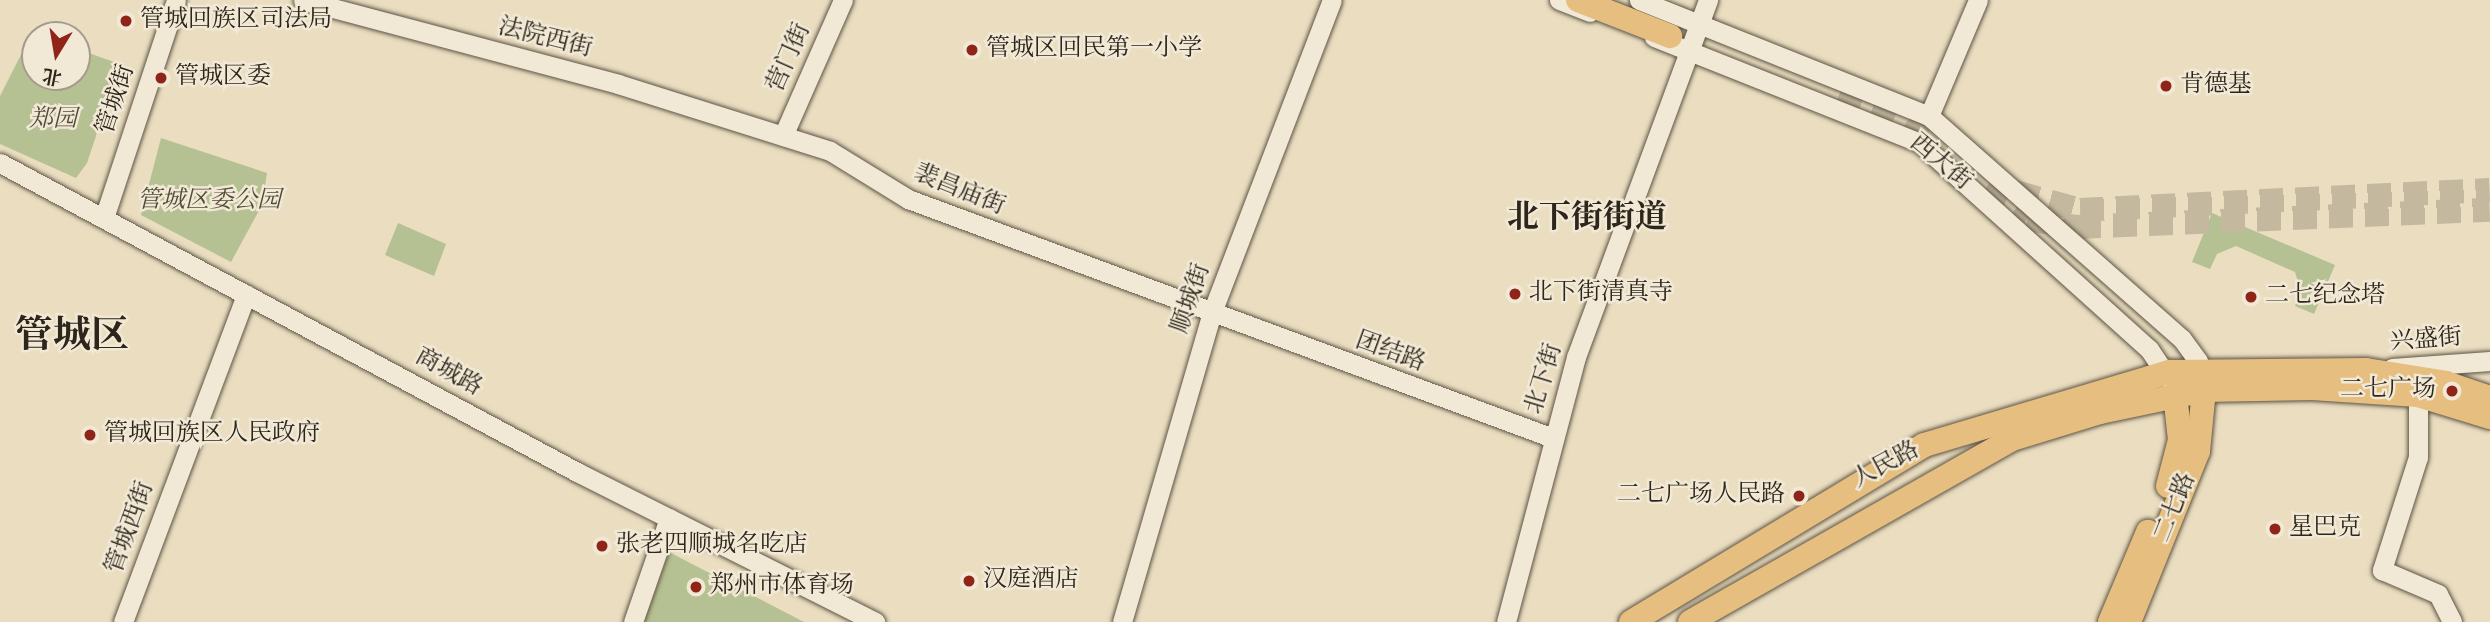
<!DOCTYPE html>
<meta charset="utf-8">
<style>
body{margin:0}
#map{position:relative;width:2490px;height:622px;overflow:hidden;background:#eaddc0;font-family:"Old Standard TT","Noto Serif SC",serif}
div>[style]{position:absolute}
.green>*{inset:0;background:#b6c193}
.major-tunnel>*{height:24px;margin-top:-12px;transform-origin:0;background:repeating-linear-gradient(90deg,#c4b89f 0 24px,transparent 0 36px)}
.roads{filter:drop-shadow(0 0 2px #5d5444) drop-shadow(0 0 2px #5d5444)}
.minor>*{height:19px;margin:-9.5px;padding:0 9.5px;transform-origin:9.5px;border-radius:9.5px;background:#f1e9d6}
.major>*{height:24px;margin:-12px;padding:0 12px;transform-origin:12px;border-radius:12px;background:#e5be80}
.dots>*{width:19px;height:19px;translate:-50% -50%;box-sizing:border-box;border:4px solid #f1e9d6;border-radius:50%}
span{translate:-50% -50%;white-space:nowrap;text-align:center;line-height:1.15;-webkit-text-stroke:5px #f1e9d6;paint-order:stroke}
.poi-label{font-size:24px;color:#2e261b}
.left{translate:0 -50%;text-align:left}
.right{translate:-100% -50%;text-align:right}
.street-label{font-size:24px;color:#2e261b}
.park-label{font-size:24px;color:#504d39;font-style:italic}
.district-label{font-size:32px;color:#2e261b;font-weight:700}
.town-label{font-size:38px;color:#2e261b;font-weight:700}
.north{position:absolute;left:21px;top:21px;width:70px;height:70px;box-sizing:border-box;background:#f1e9d6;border:2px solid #a39b8b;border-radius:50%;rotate:191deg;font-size:19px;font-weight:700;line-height:28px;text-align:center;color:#2e261b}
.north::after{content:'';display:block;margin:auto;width:24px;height:32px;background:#8f2418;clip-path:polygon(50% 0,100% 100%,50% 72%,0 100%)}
</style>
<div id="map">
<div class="green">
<div style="clip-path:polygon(32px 33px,37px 35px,35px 77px,77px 77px,77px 49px,120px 64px,87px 163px,76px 178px,0 144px,0 96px)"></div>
<div style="clip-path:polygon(161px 138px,267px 173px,262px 205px,231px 262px,141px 215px)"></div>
<div style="clip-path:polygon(2212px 213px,2335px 265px,2314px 314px,2295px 306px,2301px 292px,2295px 272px,2236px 246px,2217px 254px,2210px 269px,2192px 262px)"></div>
<div style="clip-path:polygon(398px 223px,446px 244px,434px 276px,385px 255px)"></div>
<div style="clip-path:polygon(669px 552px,804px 622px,644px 622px)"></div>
</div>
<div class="major-tunnel">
<div style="left:1837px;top:100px;width:72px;rotate:21.2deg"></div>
<div style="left:1904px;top:126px;width:35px;rotate:35deg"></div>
<div style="left:2015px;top:192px;width:67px;rotate:15.5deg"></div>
<div style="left:2080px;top:210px;width:410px;rotate:-2.8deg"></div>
<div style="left:1983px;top:193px;width:51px;rotate:30.6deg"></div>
<div style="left:2027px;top:219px;width:51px;rotate:9.1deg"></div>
<div style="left:2077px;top:227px;width:413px;rotate:-2.4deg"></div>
</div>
<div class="roads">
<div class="minor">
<div style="left:303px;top:0;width:326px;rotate:14.9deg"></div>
<div style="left:618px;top:84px;width:222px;rotate:17.5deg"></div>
<div style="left:830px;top:151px;width:92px;rotate:31.6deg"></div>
<div style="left:908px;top:199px;width:688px;rotate:20.33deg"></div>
<div style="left:1559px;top:0;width:33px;rotate:21deg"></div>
<div style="left:1639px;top:0;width:312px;rotate:21.8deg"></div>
<div style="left:1929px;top:116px;width:337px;rotate:41.4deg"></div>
<div style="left:2182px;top:339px;width:27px;rotate:54deg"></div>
<div style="left:2198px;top:361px;width:25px;rotate:78deg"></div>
<div style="left:1654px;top:37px;width:286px;rotate:21.7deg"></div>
<div style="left:1920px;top:143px;width:308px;rotate:42deg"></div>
<div style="left:2149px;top:349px;width:43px;rotate:56.3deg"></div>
<div style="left:1929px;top:116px;width:126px;rotate:-67.1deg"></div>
<div style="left:783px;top:136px;width:149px;rotate:-66.2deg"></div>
<div style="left:0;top:163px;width:655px;rotate:28.17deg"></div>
<div style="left:577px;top:472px;width:334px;rotate:26.7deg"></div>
<div style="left:105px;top:215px;width:226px;rotate:-71.7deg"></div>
<div style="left:2392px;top:368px;width:98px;rotate:-4.1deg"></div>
<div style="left:2418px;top:395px;width:62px;rotate:90deg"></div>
<div style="left:2418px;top:457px;width:119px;rotate:107.7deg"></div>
<div style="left:2382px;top:570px;width:61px;rotate:23.2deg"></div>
<div style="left:2438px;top:594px;width:31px;rotate:63deg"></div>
<div style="left:123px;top:622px;width:350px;rotate:-69.4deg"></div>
<div style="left:633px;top:622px;width:110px;rotate:-70.9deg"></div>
<div style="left:1122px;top:622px;width:320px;rotate:-73.8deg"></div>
<div style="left:1211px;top:315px;width:337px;rotate:-69deg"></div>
<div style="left:1506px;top:622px;width:274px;rotate:-75.2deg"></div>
<div style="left:1576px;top:357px;width:381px;rotate:-69.7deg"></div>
</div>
<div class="major">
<div style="left:1578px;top:0;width:99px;rotate:21.4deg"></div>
<div style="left:2168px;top:486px;width:48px;rotate:-75.4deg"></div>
<div style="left:2180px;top:440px;width:46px;rotate:-96.2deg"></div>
<div style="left:1631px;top:622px;width:342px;rotate:-31.1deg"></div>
<div style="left:1924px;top:445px;width:256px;rotate:-16.6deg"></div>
<div style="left:2169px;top:372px;width:197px;rotate:-0.6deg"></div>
<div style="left:2366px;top:370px;width:81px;rotate:9.2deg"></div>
<div style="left:2446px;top:383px;width:46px;rotate:18.8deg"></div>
<div style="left:1690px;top:622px;width:370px;rotate:-29.6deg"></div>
<div style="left:2012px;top:439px;width:92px;rotate:-17.1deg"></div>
<div style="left:2100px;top:412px;width:106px;rotate:-11.9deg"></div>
<div style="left:2204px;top:390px;width:108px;rotate:-1.1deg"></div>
<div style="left:2312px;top:388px;width:106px;rotate:3.8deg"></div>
<div style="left:2418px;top:395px;width:75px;rotate:17deg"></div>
<div style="left:2110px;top:622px;width:98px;rotate:-67.1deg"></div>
<div style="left:2129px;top:622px;width:184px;rotate:-68deg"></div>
<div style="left:2198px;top:451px;width:61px;rotate:-84.4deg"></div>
</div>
</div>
<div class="dots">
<div style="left:126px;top:21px;background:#8f2418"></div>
<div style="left:972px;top:50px;background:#8f2418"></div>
<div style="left:161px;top:78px;background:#8f2418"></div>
<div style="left:2166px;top:86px;background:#8f2418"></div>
<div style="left:1515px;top:294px;background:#8f2418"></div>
<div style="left:2251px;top:297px;background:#8f2418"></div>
<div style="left:2452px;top:391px;background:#8f2418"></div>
<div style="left:90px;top:435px;background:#8f2418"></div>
<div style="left:1799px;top:496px;background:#8f2418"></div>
<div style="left:2275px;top:529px;background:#8f2418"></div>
<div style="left:602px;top:546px;background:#8f2418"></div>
<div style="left:969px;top:581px;background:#8f2418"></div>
<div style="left:696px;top:587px;background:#8f2418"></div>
</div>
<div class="poi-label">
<span class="left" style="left:140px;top:21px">管城回族区司法局</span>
<span class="left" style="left:986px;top:50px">管城区回民第一小学</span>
<span class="left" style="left:175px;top:78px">管城区委</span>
<span class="left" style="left:2180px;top:86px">肯德基</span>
<span class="left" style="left:1529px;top:294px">北下街清真寺</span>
<span class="left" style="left:2265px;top:297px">二七纪念塔</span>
<span class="right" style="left:2436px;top:391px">二七广场</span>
<span class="left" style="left:104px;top:435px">管城回族区人民政府</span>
<span class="right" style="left:1785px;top:496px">二七广场人民路</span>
<span class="left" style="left:2289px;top:529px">星巴克</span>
<span class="left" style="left:616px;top:546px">张老四顺城名吃店</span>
<span class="left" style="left:983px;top:581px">汉庭酒店</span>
<span class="left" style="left:710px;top:587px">郑州市体育场</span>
</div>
<div class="street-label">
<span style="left:545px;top:39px;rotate:14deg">法院西街</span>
<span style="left:790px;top:58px;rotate:-66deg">营门街</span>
<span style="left:117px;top:100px;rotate:-72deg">管城街</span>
<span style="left:1940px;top:163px;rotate:40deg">西大街</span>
<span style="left:959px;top:191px;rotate:22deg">裴昌庙街</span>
<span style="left:1192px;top:299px;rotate:-71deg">顺城街</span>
<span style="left:2426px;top:341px;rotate:-4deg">兴盛街</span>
<span style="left:1390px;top:353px;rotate:20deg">团结路</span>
<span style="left:448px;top:373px;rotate:29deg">商城路</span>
<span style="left:1545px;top:379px;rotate:-73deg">北下街</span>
<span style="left:1886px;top:466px;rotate:-28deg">人民路</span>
<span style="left:2176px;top:508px;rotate:-68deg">二七路</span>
<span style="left:131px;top:528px;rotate:-70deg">管城西街</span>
</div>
<div class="park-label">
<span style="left:53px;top:121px">郑园</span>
<span style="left:209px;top:202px">管城区委公园</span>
</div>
<div class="district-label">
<span style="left:1587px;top:219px">北下街街道</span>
</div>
<div class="town-label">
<span style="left:72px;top:338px">管城区</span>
</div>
<div class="north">北</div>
</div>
